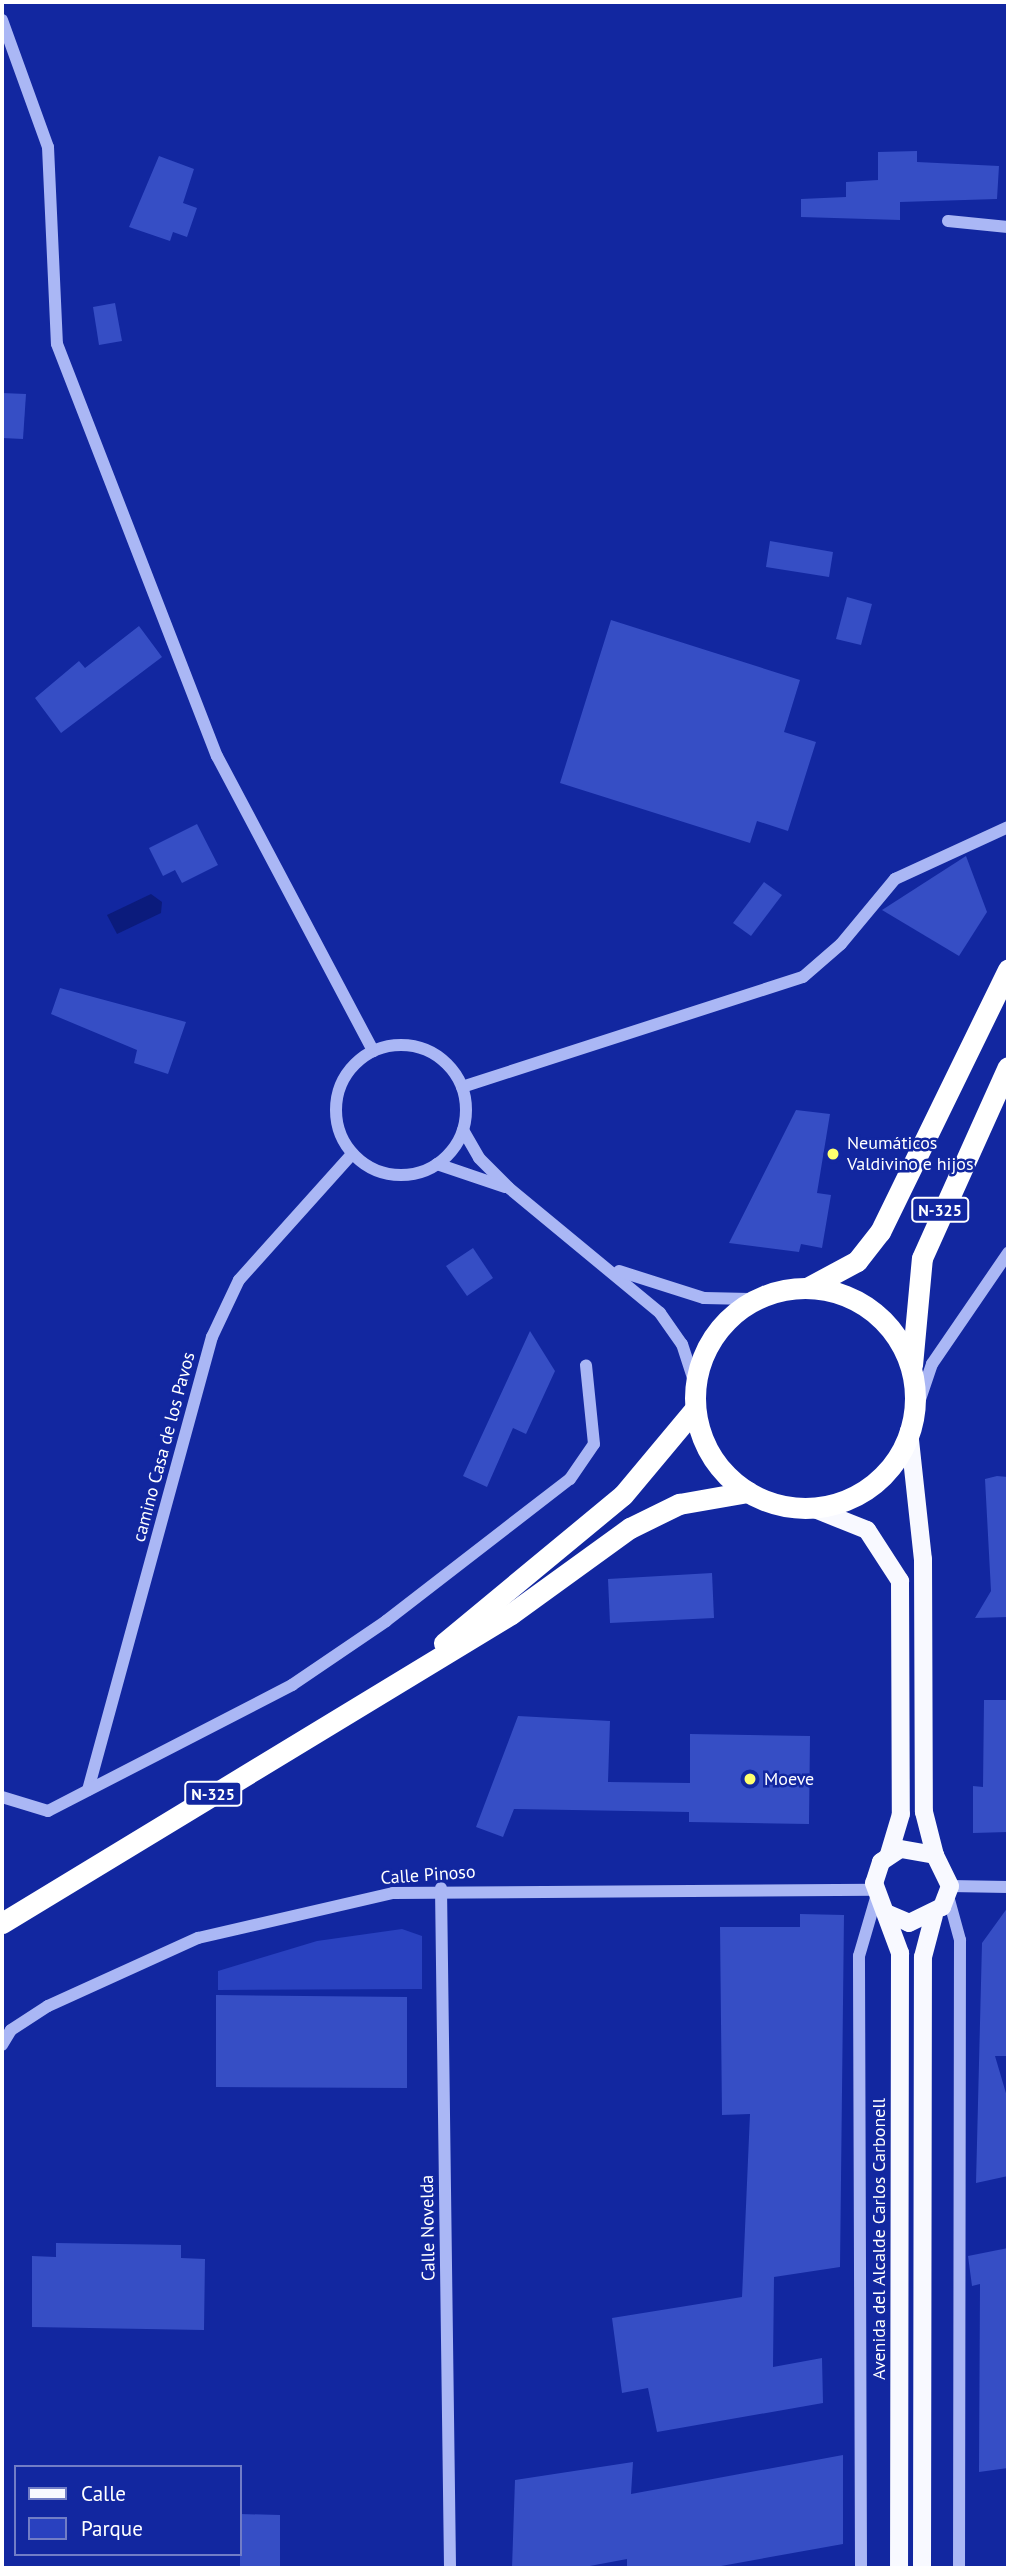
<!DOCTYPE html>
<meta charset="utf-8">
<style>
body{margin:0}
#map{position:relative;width:1010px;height:2570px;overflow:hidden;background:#1227a0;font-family:"PT Sans",sans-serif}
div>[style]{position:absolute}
.green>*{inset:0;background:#2941bf}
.water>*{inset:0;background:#0b1b7c}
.building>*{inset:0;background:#364ec5}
.minor>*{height:12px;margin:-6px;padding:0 6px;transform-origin:6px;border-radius:6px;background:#aab7f5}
.minor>.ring{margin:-6px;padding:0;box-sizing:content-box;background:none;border:12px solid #aab7f5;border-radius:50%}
.major>*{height:18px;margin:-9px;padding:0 9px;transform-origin:9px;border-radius:9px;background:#f8f9ff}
.highway>*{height:21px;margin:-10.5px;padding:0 10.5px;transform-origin:10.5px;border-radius:10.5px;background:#fff}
.highway>.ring{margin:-10.5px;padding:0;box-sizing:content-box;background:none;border:21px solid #fff;border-radius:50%}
.dots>*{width:19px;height:19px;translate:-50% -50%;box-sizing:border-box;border:4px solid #1227a0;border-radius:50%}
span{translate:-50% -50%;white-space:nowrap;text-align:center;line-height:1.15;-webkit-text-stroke:5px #1227a0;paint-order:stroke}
.shield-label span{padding:2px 5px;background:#1227a0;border:2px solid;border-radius:5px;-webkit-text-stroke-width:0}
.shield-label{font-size:16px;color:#fff;font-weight:700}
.poi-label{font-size:18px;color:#fff}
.left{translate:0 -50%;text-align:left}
.street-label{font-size:18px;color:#fff}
.frame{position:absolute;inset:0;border:4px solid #fff;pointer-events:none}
.legend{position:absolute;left:14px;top:2465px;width:228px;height:91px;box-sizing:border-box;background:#1227a0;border:2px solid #717dc6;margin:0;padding:9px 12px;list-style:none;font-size:21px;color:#fff}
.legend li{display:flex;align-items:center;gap:14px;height:35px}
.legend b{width:35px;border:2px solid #717dc6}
</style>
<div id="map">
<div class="green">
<div style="clip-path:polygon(402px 1929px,422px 1936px,422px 1989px,218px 1990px,218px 1971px,317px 1941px)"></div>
</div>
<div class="water">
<div style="clip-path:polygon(151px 894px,162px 902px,161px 913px,117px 934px,107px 915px)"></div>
</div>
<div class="building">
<div style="clip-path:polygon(917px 151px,917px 162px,999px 166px,997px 199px,900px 202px,900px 220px,801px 217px,801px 199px,846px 197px,846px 182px,878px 180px,878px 152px)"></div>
<div style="clip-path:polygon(159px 156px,194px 169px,183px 203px,197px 208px,187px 237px,173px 232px,170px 241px,129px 227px)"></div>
<div style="clip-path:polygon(115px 303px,122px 341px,99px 345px,93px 307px)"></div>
<div style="clip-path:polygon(2px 393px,26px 394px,23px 439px,2px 438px)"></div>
<div style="clip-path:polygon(770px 541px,833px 552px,829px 577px,766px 567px)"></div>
<div style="clip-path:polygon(847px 597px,872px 604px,861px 645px,836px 639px)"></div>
<div style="clip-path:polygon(611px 620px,800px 680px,784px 732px,816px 742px,788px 831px,757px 821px,750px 843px,560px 783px)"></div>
<div style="clip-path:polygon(139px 626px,162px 657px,61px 733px,35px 698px,79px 661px,85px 668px)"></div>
<div style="clip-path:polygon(197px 824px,218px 865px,182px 883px,175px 870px,163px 876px,149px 848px)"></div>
<div style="clip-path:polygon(966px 856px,987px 912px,959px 956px,882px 910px)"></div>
<div style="clip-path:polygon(764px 882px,782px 895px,751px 936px,733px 923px)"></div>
<div style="clip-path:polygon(60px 988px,186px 1022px,168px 1074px,134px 1063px,137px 1050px,51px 1014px)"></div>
<div style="clip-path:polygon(796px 1110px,830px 1114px,817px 1193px,831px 1195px,822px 1248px,801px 1244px,799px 1252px,729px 1243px)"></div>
<div style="clip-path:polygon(473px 1248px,493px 1278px,467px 1296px,446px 1266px)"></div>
<div style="clip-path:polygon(530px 1331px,555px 1371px,526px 1434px,513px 1428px,487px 1487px,463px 1476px)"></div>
<div style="clip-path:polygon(997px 1476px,1008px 1477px,1008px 1617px,975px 1618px,991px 1591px,985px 1479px)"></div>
<div style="clip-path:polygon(712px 1573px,714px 1618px,610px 1623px,608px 1579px)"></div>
<div style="clip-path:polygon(984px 1700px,1008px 1700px,1008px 1832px,973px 1833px,973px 1786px,983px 1787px)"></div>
<div style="clip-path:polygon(518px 1716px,610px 1721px,608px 1782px,690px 1783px,690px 1734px,810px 1736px,809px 1824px,689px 1822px,689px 1812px,514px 1809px,503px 1837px,476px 1827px)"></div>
<div style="clip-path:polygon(1008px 1907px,1008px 2056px,995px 2056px,1008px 2100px,1008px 2176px,976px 2183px,982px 1943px)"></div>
<div style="clip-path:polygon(800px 1914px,844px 1915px,840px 2267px,774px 2277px,773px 2367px,822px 2358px,823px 2403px,657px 2432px,648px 2388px,622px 2393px,612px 2318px,742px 2297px,750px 2114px,722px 2115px,720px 1927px,800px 1927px)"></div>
<div style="clip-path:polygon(216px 1995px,407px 1997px,407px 2088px,216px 2087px)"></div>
<div style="clip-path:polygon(56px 2243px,181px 2245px,181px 2258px,205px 2259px,204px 2330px,32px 2327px,32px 2256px,56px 2257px)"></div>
<div style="clip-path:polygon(1008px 2248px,1008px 2468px,979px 2472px,980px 2284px,972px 2286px,968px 2256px)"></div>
<div style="clip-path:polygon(843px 2455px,843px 2544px,710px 2568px,627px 2568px,627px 2559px,579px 2568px,512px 2568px,515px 2480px,633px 2462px,631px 2494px)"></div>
<div style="clip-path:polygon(240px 2514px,280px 2515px,280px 2568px,240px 2568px)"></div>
</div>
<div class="minor">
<div style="left:2px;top:20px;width:135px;rotate:70.1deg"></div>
<div style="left:48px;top:147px;width:197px;rotate:87.4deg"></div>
<div style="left:57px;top:344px;width:442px;rotate:68.8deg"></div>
<div style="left:217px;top:756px;width:334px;rotate:62.1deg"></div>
<div style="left:948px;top:221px;width:60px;rotate:5.7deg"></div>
<div class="ring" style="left:336px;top:1045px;width:118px;height:118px"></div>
<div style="left:462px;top:1087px;width:358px;rotate:-17.9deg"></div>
<div style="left:803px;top:977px;width:50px;rotate:-41deg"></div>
<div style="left:841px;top:944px;width:85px;rotate:-50.3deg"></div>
<div style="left:895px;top:879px;width:124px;rotate:-24.7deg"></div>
<div style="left:463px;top:1130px;width:32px;rotate:60deg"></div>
<div style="left:479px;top:1158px;width:42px;rotate:45deg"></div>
<div style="left:509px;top:1188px;width:196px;rotate:39.6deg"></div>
<div style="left:660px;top:1313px;width:38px;rotate:55deg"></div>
<div style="left:682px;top:1344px;width:42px;rotate:72deg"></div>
<div style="left:437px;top:1164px;width:72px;rotate:18.7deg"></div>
<div style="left:619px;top:1271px;width:89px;rotate:17.6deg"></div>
<div style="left:704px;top:1298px;width:46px;rotate:1.2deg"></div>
<div style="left:916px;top:1411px;width:50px;rotate:-71.2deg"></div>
<div style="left:932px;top:1364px;width:135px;rotate:-55.6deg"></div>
<div style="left:88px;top:1790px;width:470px;rotate:-74.7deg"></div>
<div style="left:212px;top:1337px;width:63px;rotate:-64.7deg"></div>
<div style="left:239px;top:1280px;width:169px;rotate:-48.1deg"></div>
<div style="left:2px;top:1797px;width:48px;rotate:16.9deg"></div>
<div style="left:48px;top:1811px;width:275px;rotate:-27.3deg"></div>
<div style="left:292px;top:1685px;width:114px;rotate:-34.2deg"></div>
<div style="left:386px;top:1621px;width:232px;rotate:-37.7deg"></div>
<div style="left:570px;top:1479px;width:42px;rotate:-55.6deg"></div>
<div style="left:594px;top:1444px;width:79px;rotate:-95.8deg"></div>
<div style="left:950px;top:1886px;width:58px;rotate:1deg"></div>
<div style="left:441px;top:1888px;width:680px;rotate:89.24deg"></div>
<div style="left:948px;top:1896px;width:46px;rotate:74.7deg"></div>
<div style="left:960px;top:1940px;width:628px;rotate:90.09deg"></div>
<div style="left:2px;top:2045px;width:17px;rotate:-59deg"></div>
<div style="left:11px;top:2030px;width:44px;rotate:-33deg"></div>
<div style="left:48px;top:2006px;width:165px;rotate:-24.4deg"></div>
<div style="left:198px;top:1938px;width:200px;rotate:-13deg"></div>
<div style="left:393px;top:1893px;width:481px;rotate:-0.4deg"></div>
<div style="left:861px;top:2568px;width:612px;rotate:-90.19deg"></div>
<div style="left:859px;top:1956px;width:60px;rotate:-73.7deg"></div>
</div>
<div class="major">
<div style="left:909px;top:1431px;width:129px;rotate:83.8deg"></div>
<div style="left:923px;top:1559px;width:253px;rotate:89.8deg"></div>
<div style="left:924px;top:1812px;width:44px;rotate:75.7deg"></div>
<div style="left:812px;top:1508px;width:59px;rotate:21.8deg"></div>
<div style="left:867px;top:1530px;width:61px;rotate:57.1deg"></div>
<div style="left:900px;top:1581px;width:233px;rotate:89.8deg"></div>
<div style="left:901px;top:1814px;width:42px;rotate:106.7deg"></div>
<div style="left:886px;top:1913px;width:25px;rotate:23deg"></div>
<div style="left:909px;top:1923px;width:37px;rotate:-26deg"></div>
<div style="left:942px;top:1907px;width:22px;rotate:-69deg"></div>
<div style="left:950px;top:1886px;width:34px;rotate:-116deg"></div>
<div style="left:935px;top:1855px;width:36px;rotate:-170deg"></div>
<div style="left:900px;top:1849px;width:23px;rotate:146deg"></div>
<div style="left:881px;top:1862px;width:22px;rotate:108deg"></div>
<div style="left:874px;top:1883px;width:75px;rotate:69.6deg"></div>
<div style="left:900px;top:1953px;width:615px;rotate:90.09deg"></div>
<div style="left:922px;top:2568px;width:611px;rotate:-89.91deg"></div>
<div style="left:923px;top:1957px;width:43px;rotate:-75.3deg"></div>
</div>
<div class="highway">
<div style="left:807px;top:1288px;width:57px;rotate:-28.4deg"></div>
<div style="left:857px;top:1261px;width:37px;rotate:-52deg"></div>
<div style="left:880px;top:1232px;width:292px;rotate:-64deg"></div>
<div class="ring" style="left:695px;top:1288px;width:199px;height:199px"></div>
<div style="left:912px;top:1365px;width:107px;rotate:-84.7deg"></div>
<div style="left:922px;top:1258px;width:209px;rotate:-65.8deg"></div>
<div style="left:444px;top:1643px;width:232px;rotate:-39.6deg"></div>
<div style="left:623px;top:1495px;width:112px;rotate:-50.1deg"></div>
<div style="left:2px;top:1923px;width:595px;rotate:-31.26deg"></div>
<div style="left:511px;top:1614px;width:147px;rotate:-35.9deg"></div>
<div style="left:630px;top:1528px;width:55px;rotate:-26.1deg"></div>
<div style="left:679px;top:1504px;width:70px;rotate:-9.9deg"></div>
</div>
<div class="dots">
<div style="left:833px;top:1154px;background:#ffff6e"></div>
<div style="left:750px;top:1779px;background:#ffff6e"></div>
</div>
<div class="shield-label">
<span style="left:940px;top:1210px">N-325</span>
<span style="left:213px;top:1794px">N-325</span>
</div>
<div class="poi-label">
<span class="left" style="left:847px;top:1154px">Neumáticos<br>Valdivino e hijos</span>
<span class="left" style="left:764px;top:1779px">Moeve</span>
</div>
<div class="street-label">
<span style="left:164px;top:1447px;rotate:-75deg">camino Casa de los Pavos</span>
<span style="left:428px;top:1875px;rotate:-4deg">Calle Pinoso</span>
<span style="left:428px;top:2228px;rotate:-91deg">Calle Novelda</span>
<span style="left:879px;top:2239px;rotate:-90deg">Avenida del Alcalde Carlos Carbonell</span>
</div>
<div class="frame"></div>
<ul class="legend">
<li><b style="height:9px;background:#f8f9ff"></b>Calle</li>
<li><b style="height:19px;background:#2941bf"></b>Parque</li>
</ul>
</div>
